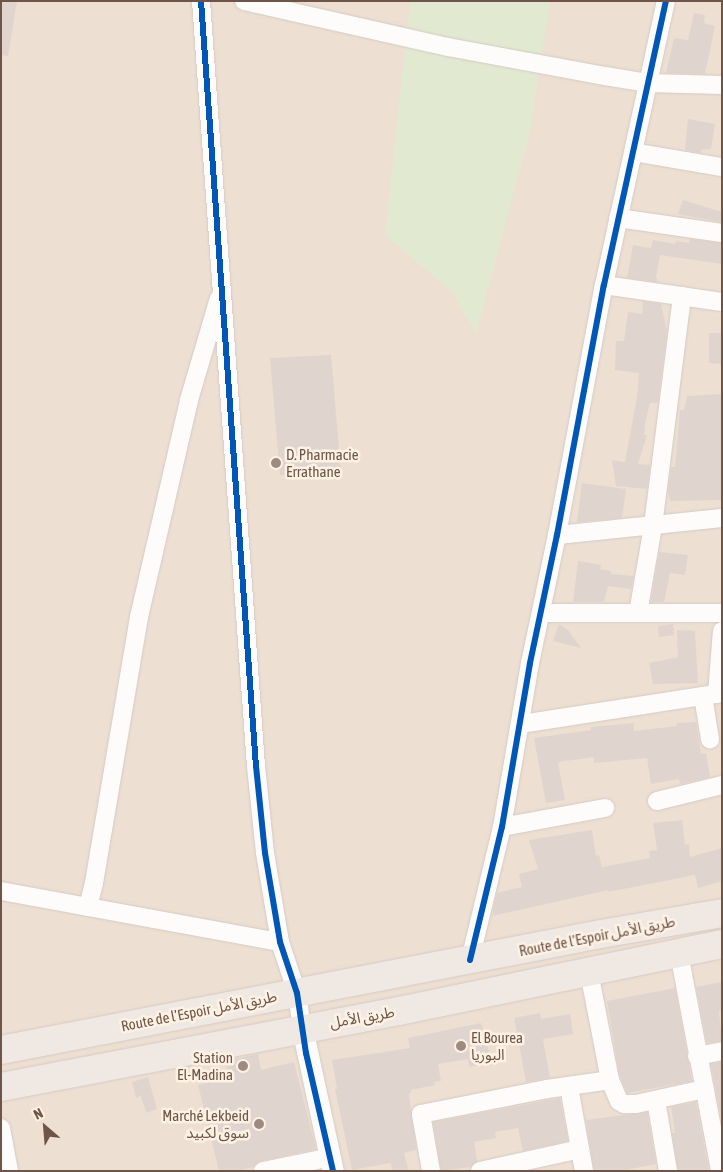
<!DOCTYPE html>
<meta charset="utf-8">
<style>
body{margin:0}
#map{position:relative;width:723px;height:1172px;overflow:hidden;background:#f4ede5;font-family:"Asap Condensed","Noto Sans Arabic",sans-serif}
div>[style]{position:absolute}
.residential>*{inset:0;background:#eddfd2}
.green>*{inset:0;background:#e1e9d1}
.building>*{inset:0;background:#e0d5ce}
.roads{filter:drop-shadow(0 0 1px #d5cac4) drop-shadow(0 0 1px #d5cac4)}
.minor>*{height:18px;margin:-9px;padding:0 9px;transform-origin:9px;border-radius:9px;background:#fdfcfb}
.tertiary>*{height:21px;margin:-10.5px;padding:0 10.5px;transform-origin:10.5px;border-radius:10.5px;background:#fdfcfb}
.trunk>*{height:28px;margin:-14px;padding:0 14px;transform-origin:14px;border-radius:14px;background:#f0e8e2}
.cycleway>*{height:6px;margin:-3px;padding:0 3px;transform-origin:3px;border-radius:3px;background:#0057b8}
.dots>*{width:14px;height:14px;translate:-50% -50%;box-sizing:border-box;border:2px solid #fef2e5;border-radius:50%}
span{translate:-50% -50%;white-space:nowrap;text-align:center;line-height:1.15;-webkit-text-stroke:5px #fef2e5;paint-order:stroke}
.poi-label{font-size:15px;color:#6f5449}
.left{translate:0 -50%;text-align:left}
.right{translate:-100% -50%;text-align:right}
.street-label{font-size:15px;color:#6f5449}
.frame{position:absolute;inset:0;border:2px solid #6f5449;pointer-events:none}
.north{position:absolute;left:20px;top:1102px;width:50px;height:50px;-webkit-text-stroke:4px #fef2e5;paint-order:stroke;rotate:333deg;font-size:14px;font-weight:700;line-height:20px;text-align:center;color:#6f5449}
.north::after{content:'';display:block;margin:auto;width:18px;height:22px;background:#6f5449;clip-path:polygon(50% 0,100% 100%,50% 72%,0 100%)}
</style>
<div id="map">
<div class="residential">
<div style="clip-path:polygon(1px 1px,722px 1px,722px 1171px,1px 1171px)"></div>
</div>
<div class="green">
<div style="clip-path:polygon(410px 1px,550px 1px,530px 132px,476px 334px,453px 293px,385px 235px)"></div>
</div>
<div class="building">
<div style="clip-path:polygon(1px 1px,17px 1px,8px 56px,1px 55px)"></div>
<div style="clip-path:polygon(694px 13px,705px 15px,704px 23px,715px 26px,705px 74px,666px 73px,674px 38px,688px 40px)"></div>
<div style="clip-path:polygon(688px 119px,715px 124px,711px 149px,701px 150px,701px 153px,685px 150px)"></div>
<div style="clip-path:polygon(683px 200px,722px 212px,722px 222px,678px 214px)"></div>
<div style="clip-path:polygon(690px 239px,722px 243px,722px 264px,660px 255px,656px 277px,658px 282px,627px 278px,633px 245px,651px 248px,653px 240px,675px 244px,676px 241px,689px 243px)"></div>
<div style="clip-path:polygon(643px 301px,661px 304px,667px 331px,658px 403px,650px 403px,645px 424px,644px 435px,647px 435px,638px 464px,650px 465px,647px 489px,616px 486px,612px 460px,625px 462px,637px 397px,639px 373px,615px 370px,616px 341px,624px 341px,628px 312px,642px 314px)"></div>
<div style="clip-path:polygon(709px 333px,722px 333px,722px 364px,709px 363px)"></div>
<div style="clip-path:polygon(331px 355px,341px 471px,280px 475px,270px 358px)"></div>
<div style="clip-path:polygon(722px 394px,722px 500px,670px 501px,668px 491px,671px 467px,675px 467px,680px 410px,684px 410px,687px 396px)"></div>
<div style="clip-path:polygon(582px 483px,626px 489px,622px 518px,577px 522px)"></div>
<div style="clip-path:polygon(659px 552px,688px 555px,685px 575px,670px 573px,664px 602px,651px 602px)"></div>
<div style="clip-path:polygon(578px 561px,601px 565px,600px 569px,611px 571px,611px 574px,634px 576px,631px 589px,608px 586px,604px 602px,573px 602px)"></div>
<div style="clip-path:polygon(559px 624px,568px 630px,581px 648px,553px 641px)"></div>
<div style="clip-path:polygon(673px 624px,674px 635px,659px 637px,658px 626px)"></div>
<div style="clip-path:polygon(677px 630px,695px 631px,698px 683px,653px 684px,649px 663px,678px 657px)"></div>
<div style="clip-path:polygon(696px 722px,701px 754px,706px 753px,710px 777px,680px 784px,679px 779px,651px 784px,647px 758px,594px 763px,594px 757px,558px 762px,565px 800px,546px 803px,534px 738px,591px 730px,591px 727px,634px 723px,634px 731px,677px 726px,676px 723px)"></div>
<div style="clip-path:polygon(682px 820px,685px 845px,689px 844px,690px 857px,722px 848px,722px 881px,698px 888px,695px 875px,608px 892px,608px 890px,492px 916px,497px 893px,522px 887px,519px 874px,538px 869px,529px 840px,592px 830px,596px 856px,599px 855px,602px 867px,650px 858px,649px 851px,657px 850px,653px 823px)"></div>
<div style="clip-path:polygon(722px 982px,722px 1011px,719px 1011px,722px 1041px,707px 1043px,696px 987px)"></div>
<div style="clip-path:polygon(675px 988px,692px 1081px,627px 1093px,620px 1077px,607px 1001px)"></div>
<div style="clip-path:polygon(540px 1013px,541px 1019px,570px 1014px,573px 1034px,543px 1039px,550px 1078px,526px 1082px,514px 1018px)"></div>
<div style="clip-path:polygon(481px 1023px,492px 1063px,469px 1067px,468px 1059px,438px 1064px,441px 1081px,434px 1082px,435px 1085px,411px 1090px,411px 1093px,409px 1094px,416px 1150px,404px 1153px,409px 1171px,392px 1171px,391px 1163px,352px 1170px,335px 1089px,337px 1089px,332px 1060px,410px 1048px,408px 1038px)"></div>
<div style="clip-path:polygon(258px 1054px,261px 1070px,294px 1062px,316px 1149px,261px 1161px,253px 1167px,238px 1171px,219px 1171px,198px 1085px,229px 1077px,225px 1061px)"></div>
<div style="clip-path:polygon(722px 1062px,722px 1123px,711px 1064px)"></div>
<div style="clip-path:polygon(148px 1077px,157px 1109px,146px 1113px,141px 1096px,136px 1098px,132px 1082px)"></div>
<div style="clip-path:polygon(560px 1098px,568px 1141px,523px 1151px,518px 1128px,495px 1132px,496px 1138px,474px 1142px,477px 1161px,470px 1167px,441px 1171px,433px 1122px)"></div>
<div style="clip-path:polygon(696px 1102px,709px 1171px,678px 1171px,672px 1133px,675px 1133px,671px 1107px)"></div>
<div style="clip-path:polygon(647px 1112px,656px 1164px,621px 1171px,594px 1171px,586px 1120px)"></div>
</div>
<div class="roads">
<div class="minor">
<div style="left:201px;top:1px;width:767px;rotate:85.89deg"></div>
<div style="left:256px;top:766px;width:87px;rotate:84.1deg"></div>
<div style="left:265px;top:853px;width:90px;rotate:80.4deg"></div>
<div style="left:280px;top:942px;width:54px;rotate:71.6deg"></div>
<div style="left:297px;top:993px;width:35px;rotate:82deg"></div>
<div style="left:244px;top:1px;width:209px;rotate:12.7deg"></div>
<div style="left:448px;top:47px;width:160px;rotate:10.5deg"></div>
<div style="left:605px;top:76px;width:44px;rotate:9.2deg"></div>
<div style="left:648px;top:83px;width:74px;rotate:1.5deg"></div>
<div style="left:633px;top:152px;width:90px;rotate:9.6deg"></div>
<div style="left:618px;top:218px;width:105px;rotate:8.2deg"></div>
<div style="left:604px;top:285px;width:119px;rotate:8.2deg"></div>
<div style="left:557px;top:535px;width:166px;rotate:-5.9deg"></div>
<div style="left:542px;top:613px;width:180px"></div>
<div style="left:638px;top:613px;width:88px;rotate:-80.2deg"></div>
<div style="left:653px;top:526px;width:232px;rotate:-82.8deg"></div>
<div style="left:717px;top:694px;width:63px;rotate:-85.5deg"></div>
<div style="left:703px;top:696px;width:44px;rotate:80.8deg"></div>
<div style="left:521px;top:724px;width:203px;rotate:-8.8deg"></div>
<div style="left:657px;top:801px;width:67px;rotate:-13.8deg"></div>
<div style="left:502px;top:827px;width:105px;rotate:-10.5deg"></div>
<div style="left:1px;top:891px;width:284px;rotate:10.4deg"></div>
<div style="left:88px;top:907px;width:25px;rotate:-76deg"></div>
<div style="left:94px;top:883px;width:270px;rotate:-80.4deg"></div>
<div style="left:139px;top:617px;width:223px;rotate:-77deg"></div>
<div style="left:189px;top:400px;width:106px;rotate:-73.6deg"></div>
<div style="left:679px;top:953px;width:222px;rotate:79.3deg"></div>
<div style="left:470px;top:960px;width:137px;rotate:-76.5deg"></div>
<div style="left:502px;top:827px;width:166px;rotate:-80.3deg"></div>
<div style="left:530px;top:663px;width:131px;rotate:-78.1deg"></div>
<div style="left:557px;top:535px;width:254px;rotate:-79.4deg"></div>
<div style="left:604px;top:285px;width:291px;rotate:-77.7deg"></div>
<div style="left:589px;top:972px;width:110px;rotate:79deg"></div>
<div style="left:610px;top:1080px;width:23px;rotate:67deg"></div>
<div style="left:619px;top:1101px;width:6px;rotate:31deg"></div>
<div style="left:624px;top:1104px;width:12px"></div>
<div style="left:636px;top:1104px;width:70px;rotate:-12.4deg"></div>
<div style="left:697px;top:1056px;width:25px;rotate:-11deg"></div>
<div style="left:569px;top:1087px;width:85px;rotate:79.9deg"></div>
<div style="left:656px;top:1100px;width:72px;rotate:80.4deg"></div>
<div style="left:1px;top:1128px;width:44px;rotate:79.5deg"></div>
<div style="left:263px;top:1171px;width:69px;rotate:-11.6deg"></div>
<div style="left:431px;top:1171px;width:58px;rotate:-100deg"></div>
<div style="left:421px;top:1114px;width:128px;rotate:-11.2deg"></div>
<div style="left:547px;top:1089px;width:64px;rotate:-8.1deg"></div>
<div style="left:480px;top:1171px;width:102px;rotate:-12.4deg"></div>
</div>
<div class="tertiary">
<div style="left:302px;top:1028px;width:146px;rotate:77.8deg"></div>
</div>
<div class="trunk">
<div style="left:1px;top:1050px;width:611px;rotate:-10.94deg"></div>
<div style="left:601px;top:934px;width:123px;rotate:-9.8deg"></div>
<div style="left:1px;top:1087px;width:405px;rotate:-10.8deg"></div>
<div style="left:399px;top:1011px;width:330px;rotate:-11.7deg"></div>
</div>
</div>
<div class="cycleway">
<div style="left:201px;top:1px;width:767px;rotate:85.89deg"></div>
<div style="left:256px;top:766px;width:87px;rotate:84.1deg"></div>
<div style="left:265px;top:853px;width:90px;rotate:80.4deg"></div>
<div style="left:280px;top:942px;width:54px;rotate:71.6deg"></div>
<div style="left:297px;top:993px;width:61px;rotate:81.5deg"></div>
<div style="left:306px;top:1053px;width:121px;rotate:77.1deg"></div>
<div style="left:470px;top:960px;width:137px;rotate:-76.5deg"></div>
<div style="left:502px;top:827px;width:166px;rotate:-80.3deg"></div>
<div style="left:530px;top:663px;width:131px;rotate:-78.1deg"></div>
<div style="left:557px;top:535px;width:254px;rotate:-79.4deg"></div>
<div style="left:604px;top:285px;width:291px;rotate:-77.7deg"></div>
</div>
<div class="dots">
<div style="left:276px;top:463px;background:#9e8a80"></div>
<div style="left:461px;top:1046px;background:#9e8a80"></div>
<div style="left:243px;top:1066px;background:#9e8a80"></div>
<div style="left:259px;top:1124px;background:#9e8a80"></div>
</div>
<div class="poi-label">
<span class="left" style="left:286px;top:463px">D. Pharmacie<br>Errathane</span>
<span class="left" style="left:471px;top:1046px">El Bourea<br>البوريا</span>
<span class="right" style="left:233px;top:1066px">Station<br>El-Madina</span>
<span class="right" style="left:249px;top:1124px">Marché Lekbeid<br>سوق لكبيد</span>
</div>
<div class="street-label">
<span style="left:597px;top:936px;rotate:-11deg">Route de l’Espoir طريق الأمل</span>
<span style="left:199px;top:1011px;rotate:-11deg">Route de l’Espoir طريق الأمل</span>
<span style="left:362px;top:1017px;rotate:-10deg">طريق الأمل</span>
</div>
<div class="frame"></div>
<div class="north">N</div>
</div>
